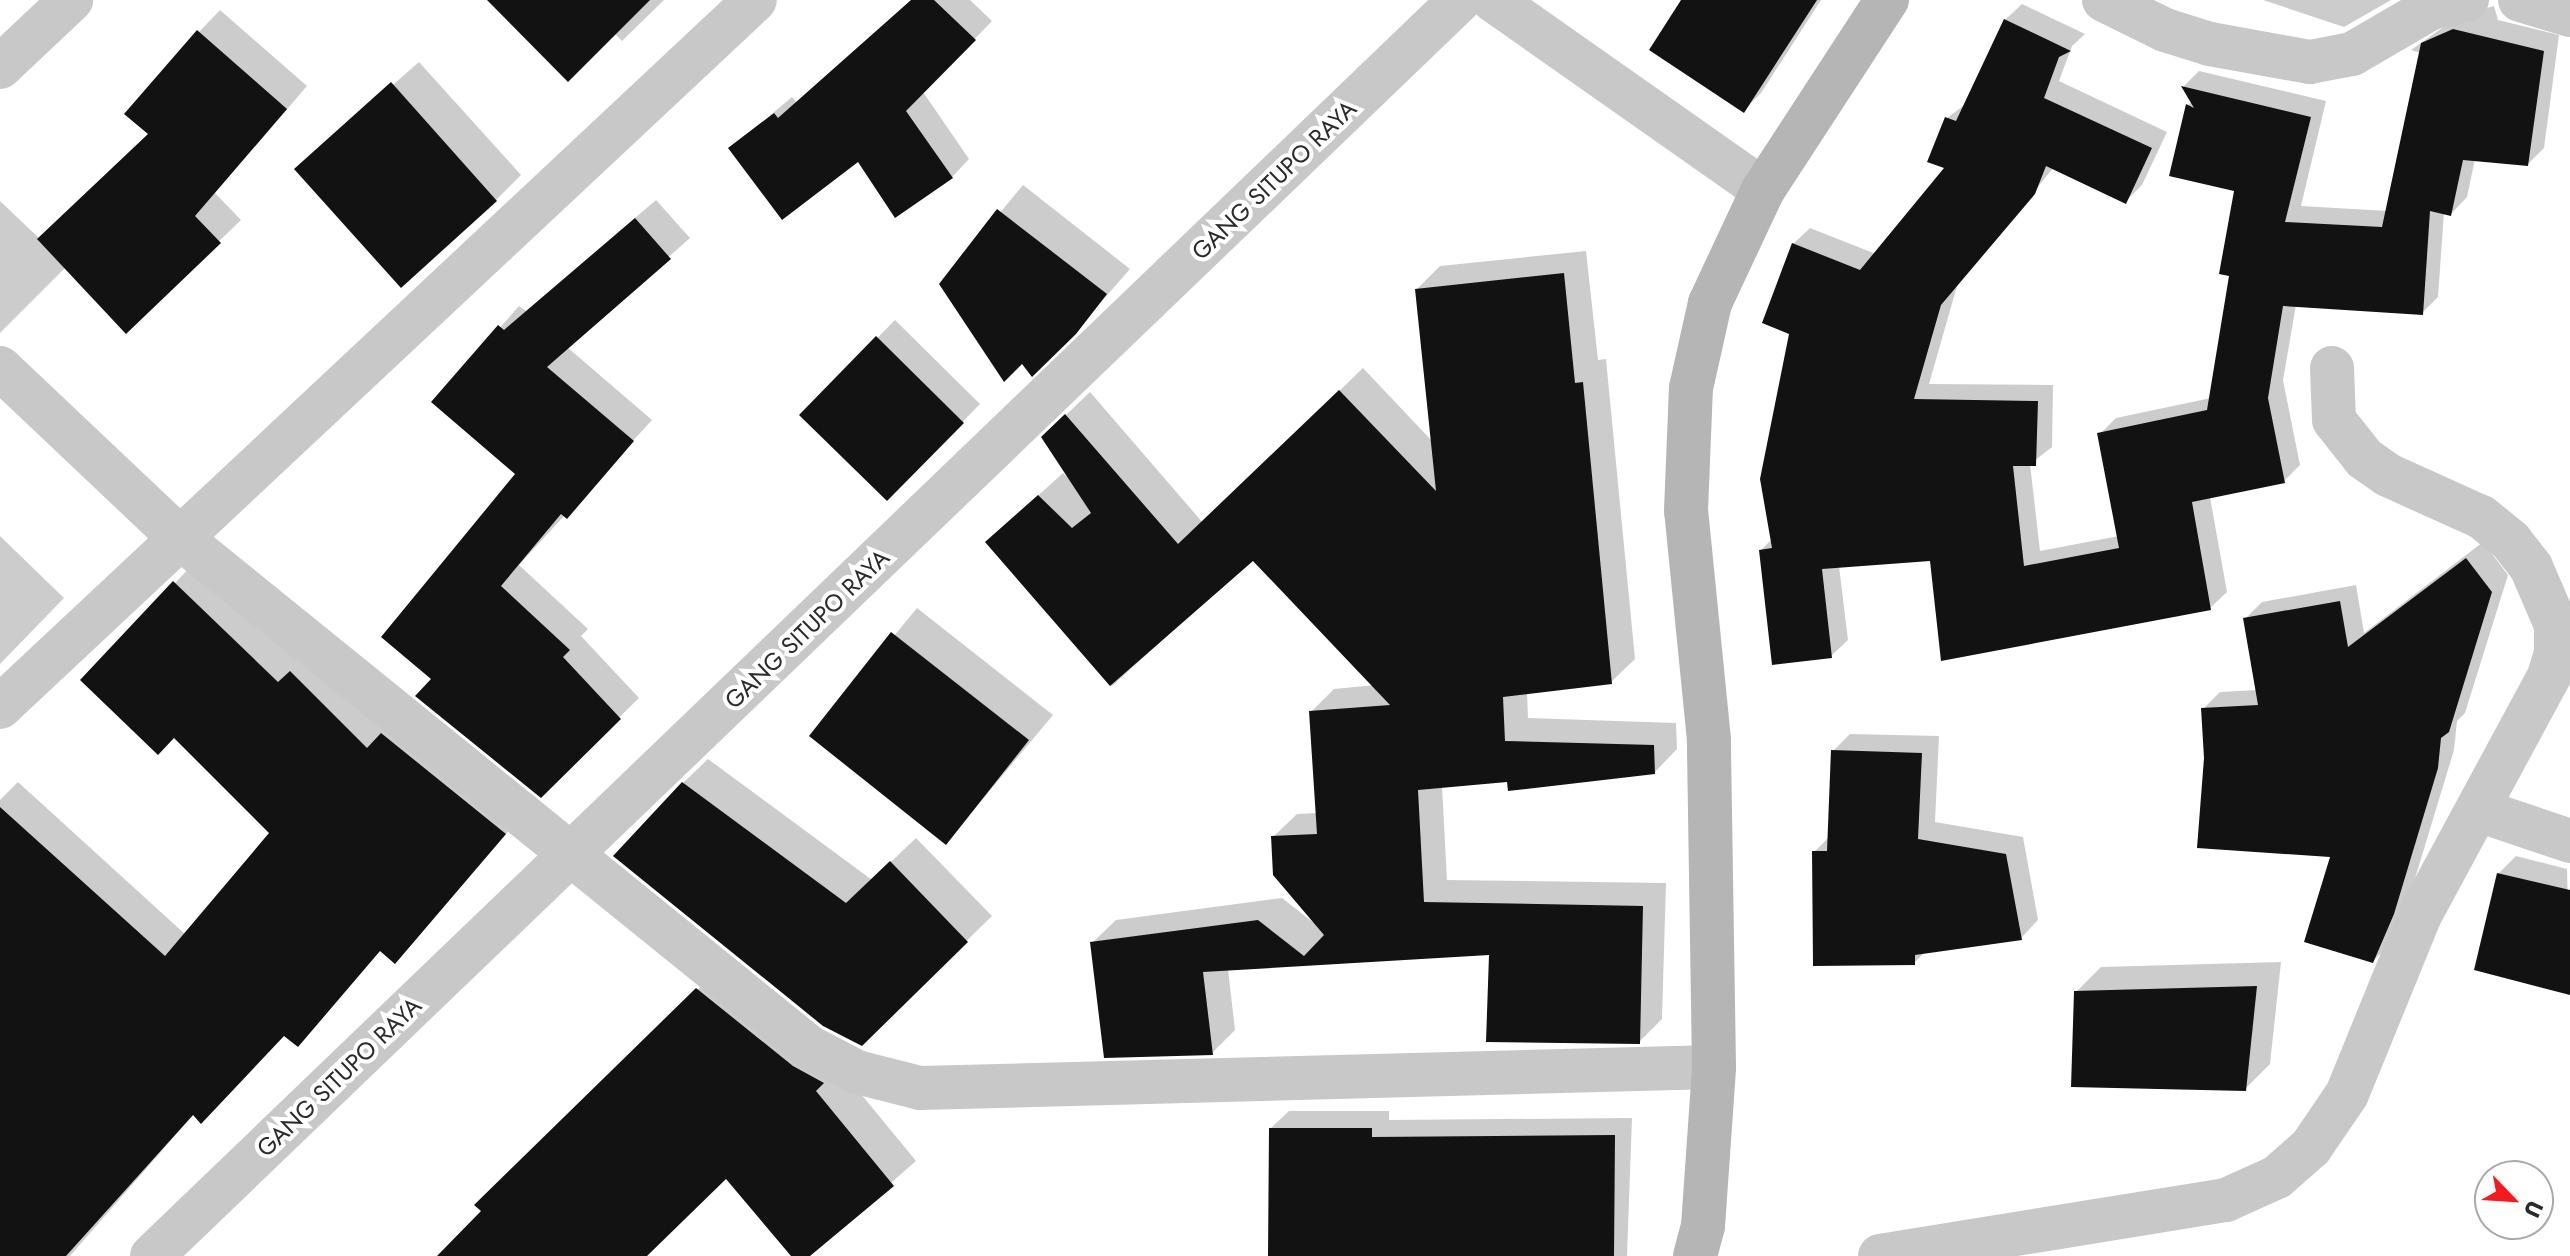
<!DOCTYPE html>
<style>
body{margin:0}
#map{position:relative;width:2570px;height:1256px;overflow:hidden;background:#fff;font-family:Jost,sans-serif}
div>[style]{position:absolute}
.shadow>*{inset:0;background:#0003}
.building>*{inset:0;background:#121212}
.street>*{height:44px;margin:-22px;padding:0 22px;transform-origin:22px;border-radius:22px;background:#c8c8c8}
.secondary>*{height:44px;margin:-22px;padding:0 22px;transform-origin:22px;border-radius:22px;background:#b5b5b5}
span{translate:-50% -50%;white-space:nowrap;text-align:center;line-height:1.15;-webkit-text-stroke:8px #fff;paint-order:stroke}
.street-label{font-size:24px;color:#2b2b2b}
.north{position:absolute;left:2474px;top:1160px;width:80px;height:80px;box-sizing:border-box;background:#fff;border:2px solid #aaa;border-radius:50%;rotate:115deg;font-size:22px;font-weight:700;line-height:32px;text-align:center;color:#2b2b2b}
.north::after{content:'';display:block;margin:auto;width:28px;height:36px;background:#f7191d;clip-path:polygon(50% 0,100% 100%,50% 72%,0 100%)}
</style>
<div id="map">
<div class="shadow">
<div style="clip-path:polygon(505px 0,664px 0,622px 41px,614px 33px)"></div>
<div style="clip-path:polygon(914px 0,970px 0,992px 21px,923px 92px,969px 159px,952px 177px,858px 159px,730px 149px,792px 97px,797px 103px)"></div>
<div style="clip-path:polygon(1683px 0,1821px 0,1761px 93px,1744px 110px)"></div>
<div style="clip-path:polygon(2263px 0,2391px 0,2344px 27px)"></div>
<div style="clip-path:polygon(2022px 4px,2085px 34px,2072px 46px,2059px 81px,2167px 132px,2142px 185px,2126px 201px,2054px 167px,1957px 286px,1929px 384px,2053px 385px,2052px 447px,2030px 464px,2040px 551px,2119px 536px,2100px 434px,2116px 418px,2211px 398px,2232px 275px,2236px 190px,2188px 105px,2192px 101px,2183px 87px,2199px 71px,2326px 101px,2301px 206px,2388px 211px,2421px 53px,2411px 50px,2459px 16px,2494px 6px,2498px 20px,2559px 35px,2544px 148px,2528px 164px,2475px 159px,2467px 197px,2451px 214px,2444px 212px,2438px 297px,2422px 313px,2296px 305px,2283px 380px,2300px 465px,2284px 481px,2210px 497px,2227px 592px,2210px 608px,1932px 559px,1839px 566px,1848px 640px,1831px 656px,1761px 550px,1772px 539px,1792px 333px,1793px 244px,1810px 228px,1876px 254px,1947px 168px,1947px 118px,1967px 103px,2005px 20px)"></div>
<div style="clip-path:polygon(220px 10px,307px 86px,215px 193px,241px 220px,126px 331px,66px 267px,0 333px,0 201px,40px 239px,150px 134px,199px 32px)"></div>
<div style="clip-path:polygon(419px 62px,521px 175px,496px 200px,297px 169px)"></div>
<div style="clip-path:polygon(1023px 185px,1130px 269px,1074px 333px,941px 284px)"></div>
<div style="clip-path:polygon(656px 200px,690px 238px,567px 347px,652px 420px,519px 565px,588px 629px,581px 636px,639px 698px,540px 795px,434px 678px,518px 474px,434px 402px,519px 306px,526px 311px)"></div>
<div style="clip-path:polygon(1586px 251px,1598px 360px,1606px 359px,1635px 659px,1611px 682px,1527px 692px,1528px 718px,1676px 723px,1677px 749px,1654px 773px,1442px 786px,1447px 880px,1666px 883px,1662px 1019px,1639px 1042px,1491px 953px,1228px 969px,1235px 1030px,1212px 1053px,1092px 943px,1116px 920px,1282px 898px,1314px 923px,1273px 837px,1297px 814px,1318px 813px,1311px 712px,1334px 689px,1375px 685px,1253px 558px,1112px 686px,987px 542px,1063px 473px,1069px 479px,1043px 437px,1090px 392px,1203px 523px,1363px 368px,1432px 441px,1417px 289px,1440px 266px)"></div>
<div style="clip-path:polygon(895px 320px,980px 404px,887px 499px,802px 415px)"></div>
<div style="clip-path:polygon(0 536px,64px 598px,0 664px)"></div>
<div style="clip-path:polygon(2483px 542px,2508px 575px,2465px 713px,2457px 721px,2454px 750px,2410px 895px,2390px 944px,2373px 961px,2332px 855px,2206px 758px,2203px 709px,2220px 692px,2258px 690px,2245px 619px,2262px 602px,2356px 585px,2364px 633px)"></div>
<div style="clip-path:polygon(196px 561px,526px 811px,395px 962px,381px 950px,297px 1044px,285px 1034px,194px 1114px,70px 1256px,0 1256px,0 800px,18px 782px,186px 935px,272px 833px,174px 736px,83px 680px)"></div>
<div style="clip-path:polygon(917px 608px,1053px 715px,946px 843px,812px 736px)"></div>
<div style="clip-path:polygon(1850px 734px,1939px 736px,1935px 822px,2023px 837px,2038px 920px,2021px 938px,1926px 951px,1914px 963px,1814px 852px,1829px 837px,1833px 751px)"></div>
<div style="clip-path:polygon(708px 759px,872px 880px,916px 838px,992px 916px,861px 1044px,683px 783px)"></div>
<div style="clip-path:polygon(2516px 856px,2567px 869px,2570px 995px,2498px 874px)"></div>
<div style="clip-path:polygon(2281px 962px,2270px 1064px,2245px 1089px,2076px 992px,2101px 967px)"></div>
<div style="clip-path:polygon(722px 966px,838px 1066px,916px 1161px,807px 1256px,794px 1256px,726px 1176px,644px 1256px,440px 1256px,484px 1211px,477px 1205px)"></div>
<div style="clip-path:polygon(1289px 1111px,1389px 1111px,1389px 1120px,1632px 1118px,1627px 1256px,1270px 1256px,1271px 1128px)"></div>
</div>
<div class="building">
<div style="clip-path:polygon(487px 0,650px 0,568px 82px)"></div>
<div style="clip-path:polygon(911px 0,934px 0,976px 40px,906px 111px,953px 178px,895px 218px,858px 162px,782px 220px,728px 148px,774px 113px,778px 118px)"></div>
<div style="clip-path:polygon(1681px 0,1817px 0,1744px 113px,1649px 50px)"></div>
<div style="clip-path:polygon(2004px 19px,2071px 51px,2059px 57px,2044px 98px,2152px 148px,2126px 204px,2046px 166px,2035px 194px,1941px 305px,1914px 399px,2038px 401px,2036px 466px,2013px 466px,2024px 566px,2119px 548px,2097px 433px,2207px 410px,2229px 276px,2219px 274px,2234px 191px,2169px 176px,2186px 104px,2194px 108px,2181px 86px,2311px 117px,2285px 222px,2382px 227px,2421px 43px,2453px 29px,2544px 51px,2528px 166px,2463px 160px,2451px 216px,2430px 211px,2423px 315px,2283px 306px,2268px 398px,2285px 483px,2192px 502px,2211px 610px,1941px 661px,1930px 561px,1822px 569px,1832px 658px,1772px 665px,1759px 550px,1772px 548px,1760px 479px,1789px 334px,1762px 323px,1792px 243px,1860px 270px,1944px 168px,1927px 162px,1945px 117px,1956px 121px)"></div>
<div style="clip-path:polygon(197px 30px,287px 109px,195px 216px,221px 243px,126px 334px,37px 239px,148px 134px,124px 114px)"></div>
<div style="clip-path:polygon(391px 82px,497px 201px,401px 288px,294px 169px)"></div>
<div style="clip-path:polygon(997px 209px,1107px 294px,1076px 334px,1032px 377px,1022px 364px,1004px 382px,939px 284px)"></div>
<div style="clip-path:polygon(635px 218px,671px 259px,547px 367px,634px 441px,567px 519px,561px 514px,501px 586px,570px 650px,563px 657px,621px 719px,541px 798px,415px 696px,431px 679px,381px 637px,515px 474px,431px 402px,498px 325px,504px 330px)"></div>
<div style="clip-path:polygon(1564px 273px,1575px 383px,1583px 382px,1612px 684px,1503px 697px,1505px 741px,1654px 745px,1655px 774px,1508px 791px,1507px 782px,1418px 790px,1424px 902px,1643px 906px,1640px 1044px,1486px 1042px,1489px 955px,1203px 972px,1213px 1055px,1104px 1058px,1090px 942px,1258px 920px,1304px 956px,1324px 935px,1273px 875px,1271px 836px,1317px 834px,1309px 711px,1390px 705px,1253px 561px,1110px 686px,985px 542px,1038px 495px,1072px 528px,1091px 513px,1041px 437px,1065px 414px,1178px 544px,1339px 390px,1436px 491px,1415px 289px)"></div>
<div style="clip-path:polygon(876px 336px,964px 423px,887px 501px,799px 415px)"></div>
<div style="clip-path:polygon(2466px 558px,2492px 592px,2449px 732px,2441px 738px,2438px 768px,2394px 914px,2373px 963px,2304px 942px,2330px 857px,2197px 848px,2204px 758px,2201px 708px,2258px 705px,2243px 618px,2340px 601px,2348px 647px)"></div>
<div style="clip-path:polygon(173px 581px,278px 682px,290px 671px,367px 748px,381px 733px,506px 834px,395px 964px,380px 951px,298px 1047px,284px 1036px,201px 1124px,193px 1115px,66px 1256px,0 1256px,0 807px,165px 956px,269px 833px,174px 738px,158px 755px,80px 680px)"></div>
<div style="clip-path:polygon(891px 632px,1029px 740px,946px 845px,809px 736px)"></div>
<div style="clip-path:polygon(1831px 750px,1922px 753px,1918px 839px,2006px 854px,2022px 940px,1915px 955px,1915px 965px,1813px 966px,1812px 851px,1827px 851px)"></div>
<div style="clip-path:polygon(682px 782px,846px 903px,890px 861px,968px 942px,862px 1046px,823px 1026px,613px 856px)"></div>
<div style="clip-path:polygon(2497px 873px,2570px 890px,2570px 995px,2474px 970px)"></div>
<div style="clip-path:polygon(2257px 986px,2246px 1091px,2071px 1087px,2074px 991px)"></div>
<div style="clip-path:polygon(696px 988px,793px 1066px,824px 1083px,816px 1091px,894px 1186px,810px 1256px,791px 1256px,726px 1179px,647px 1256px,437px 1256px,481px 1211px,474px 1205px)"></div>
<div style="clip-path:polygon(1269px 1128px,1372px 1128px,1372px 1137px,1615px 1135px,1614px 1256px,1268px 1256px)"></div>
</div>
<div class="street">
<div style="left:1493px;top:0;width:330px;rotate:35.1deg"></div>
<div style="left:2104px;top:0;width:68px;rotate:26.2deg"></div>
<div style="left:2165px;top:30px;width:47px;rotate:17.3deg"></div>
<div style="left:2210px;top:44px;width:102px;rotate:10.2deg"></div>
<div style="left:2310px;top:62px;width:43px;rotate:-10.8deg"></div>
<div style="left:2352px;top:54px;width:91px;rotate:-30.2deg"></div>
<div style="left:2431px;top:8px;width:37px;rotate:-13deg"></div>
<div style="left:2520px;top:0;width:52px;rotate:16.7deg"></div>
<div style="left:0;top:67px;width:98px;rotate:-43.3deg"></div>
<div style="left:0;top:368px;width:246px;rotate:43.4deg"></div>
<div style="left:179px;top:537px;width:811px;rotate:38.99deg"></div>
<div style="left:809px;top:1047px;width:54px;rotate:27.5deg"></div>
<div style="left:857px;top:1072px;width:65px;rotate:14.3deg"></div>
<div style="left:920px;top:1088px;width:794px;rotate:-1.52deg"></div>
<div style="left:0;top:707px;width:1034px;rotate:-43.12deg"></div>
<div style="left:2478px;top:810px;width:97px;rotate:18.6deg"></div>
<div style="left:152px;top:1256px;width:1813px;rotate:-43.84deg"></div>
<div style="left:1880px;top:1256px;width:351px;rotate:-9.2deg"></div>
<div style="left:2226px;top:1200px;width:56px;rotate:-24.3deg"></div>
<div style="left:2277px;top:1177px;width:45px;rotate:-41.4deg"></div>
<div style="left:2311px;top:1147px;width:64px;rotate:-55.8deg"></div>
<div style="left:2347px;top:1094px;width:193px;rotate:-67.8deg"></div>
<div style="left:2420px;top:915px;width:272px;rotate:-61.6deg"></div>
<div style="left:2549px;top:676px;width:24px;rotate:-73deg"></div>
<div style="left:2556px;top:653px;width:28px;rotate:-90deg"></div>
<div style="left:2556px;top:625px;width:63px;rotate:-113.3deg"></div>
<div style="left:2531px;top:567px;width:33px;rotate:-128deg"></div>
<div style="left:2511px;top:541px;width:38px;rotate:-141deg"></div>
<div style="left:2481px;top:517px;width:102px;rotate:-155.7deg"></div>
<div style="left:2388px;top:475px;width:29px;rotate:-145deg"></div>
<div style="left:2364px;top:458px;width:48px;rotate:-128.3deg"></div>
<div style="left:2334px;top:420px;width:52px;rotate:-92.2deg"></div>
</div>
<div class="secondary">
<div style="left:1695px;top:1256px;width:31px;rotate:-75deg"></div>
<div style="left:1703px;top:1226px;width:159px;rotate:-86deg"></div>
<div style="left:1714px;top:1067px;width:327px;rotate:-90.9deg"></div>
<div style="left:1709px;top:740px;width:230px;rotate:-95.7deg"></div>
<div style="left:1686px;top:511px;width:123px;rotate:-87.7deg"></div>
<div style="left:1691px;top:388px;width:87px;rotate:-77.4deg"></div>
<div style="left:1710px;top:303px;width:125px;rotate:-64.9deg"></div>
<div style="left:1763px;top:190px;width:227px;rotate:-56.9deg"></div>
</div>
<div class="street-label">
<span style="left:1274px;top:180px;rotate:-44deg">GANG SITUPO RAYA</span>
<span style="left:807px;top:629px;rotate:-44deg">GANG SITUPO RAYA</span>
<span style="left:339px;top:1077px;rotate:-44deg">GANG SITUPO RAYA</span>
</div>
<div class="north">U</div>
</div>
